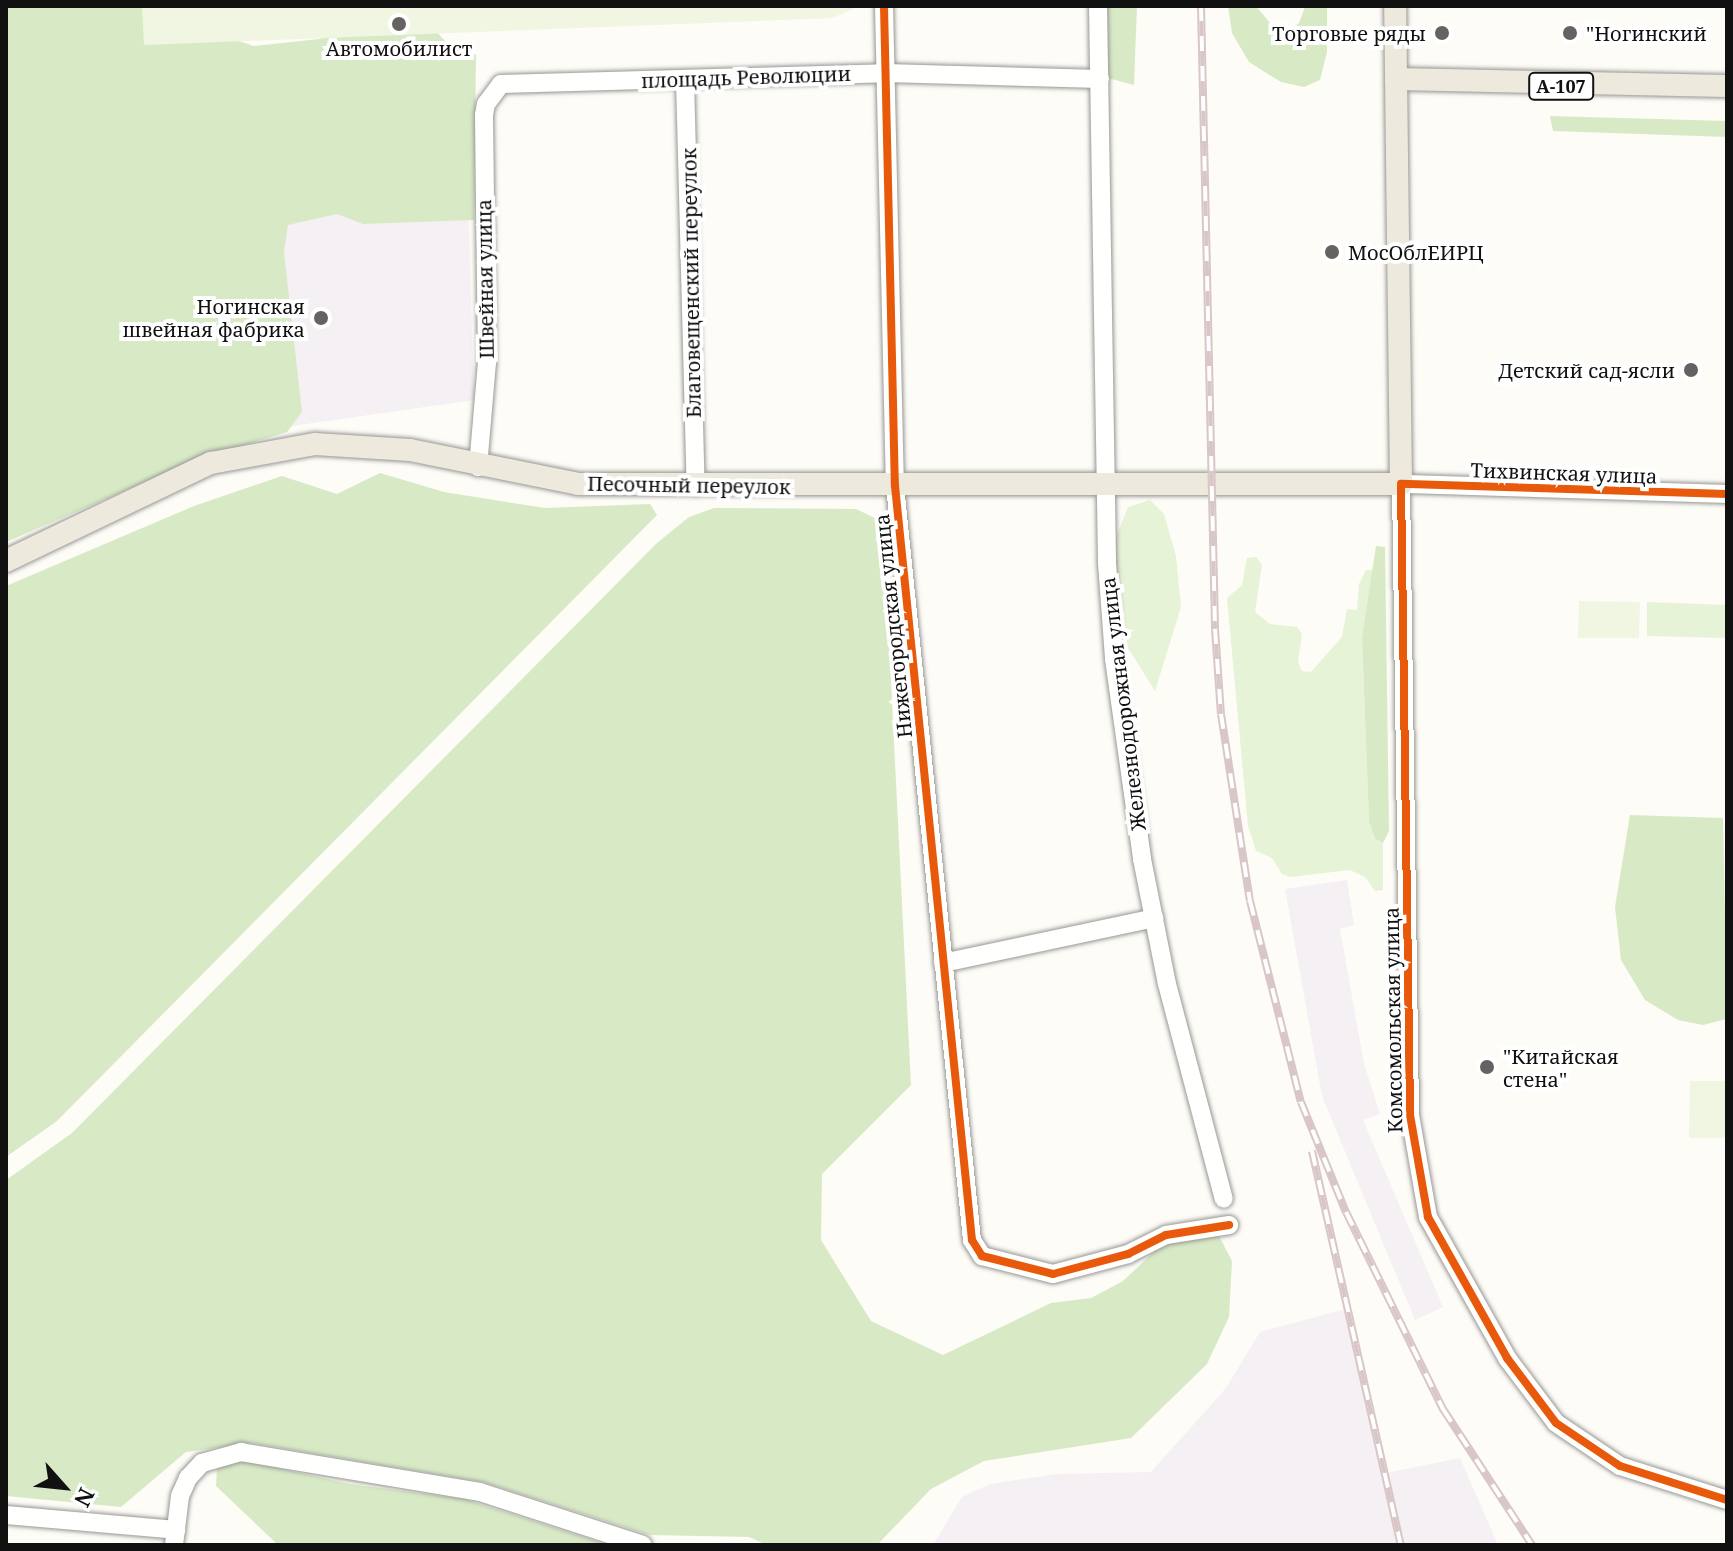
<!DOCTYPE html>
<meta charset="utf-8">
<style>
body{margin:0}
#map{position:relative;width:1733px;height:1551px;overflow:hidden;background:#fdfcf7;font-family:"Noto Serif",serif}
div>[style]{position:absolute}
.industrial>*{inset:0;background:#f5f0f3}
.green>*{inset:0;background:#e7f3d7}
.forest>*{inset:0;background:#d8eac5}
.pitch>*{inset:0;background:#f0f6e1}
.roads{filter:drop-shadow(0 0 2px #979795) drop-shadow(0 0 2px #979795)}
.minor>*{height:18px;margin:-9px;padding:0 9px;transform-origin:9px;border-radius:9px;background:#fffffe}
.major>*{height:22px;margin:-11px;padding:0 11px;transform-origin:11px;border-radius:11px;background:#ede9dc}
.rail>*{height:8px;margin-top:-4px;transform-origin:0;background:repeating-linear-gradient(90deg,#fff 0 15px,#d9c6c7 0 30px);box-sizing:border-box;border-block:2px solid #d9c6c7}
.cycleway>*{height:8px;margin:-4px;padding:0 4px;transform-origin:4px;border-radius:4px;background:#e8590c}
.dots>*{width:22px;height:22px;translate:-50% -50%;box-sizing:border-box;border:4px solid #fff;border-radius:50%}
span{translate:-50% -50%;white-space:nowrap;text-align:center;line-height:1.15;-webkit-text-stroke:8px #fff;paint-order:stroke}
.shield-label span{padding:2px 6px;background:#fff;border:2px solid;border-radius:6px;-webkit-text-stroke-width:0}
.shield-label{font-size:18px;color:#111;font-weight:700}
.poi-label{font-size:20px;color:#111}
.right{translate:-100% -50%;text-align:right}
.left{translate:0 -50%;text-align:left}
.street-label{font-size:20px;color:#111}
.frame{position:absolute;inset:0;border:8px solid #111;pointer-events:none}
.north{position:absolute;left:24px;top:1447px;width:80px;height:80px;-webkit-text-stroke:6px #fff;paint-order:stroke;rotate:117deg;font-size:22px;font-weight:700;line-height:32px;text-align:center;color:#111}
.north::after{content:'';display:block;margin:auto;width:28px;height:36px;background:#111;clip-path:polygon(50% 0,100% 100%,50% 72%,0 100%)}
</style>
<div id="map">
<div class="industrial">
<div style="clip-path:polygon(468px 199px,474px 400px,285px 427px,268px 213px)"></div>
<div style="clip-path:polygon(1347px 880px,1354px 925px,1340px 929px,1364px 1064px,1380px 1114px,1363px 1120px,1443px 1307px,1415px 1320px,1322px 1096px,1285px 889px)"></div>
<div style="clip-path:polygon(1346px 1309px,1386px 1473px,1460px 1458px,1498px 1545px,933px 1545px,962px 1497px,990px 1484px,1057px 1474px,1151px 1472px,1226px 1388px,1260px 1332px)"></div>
</div>
<div class="green">
<div style="clip-path:polygon(1150px 500px,1164px 514px,1176px 556px,1181px 607px,1155px 691px,1128px 648px,1113px 545px,1128px 507px)"></div>
<div style="clip-path:polygon(1256px 557px,1262px 565px,1255px 612px,1270px 624px,1297px 627px,1302px 634px,1298px 662px,1302px 671px,1311px 672px,1342px 637px,1347px 609px,1357px 610px,1359px 584px,1366px 570px,1373px 570px,1362px 637px,1369px 822px,1375px 839px,1383px 843px,1383px 890px,1375px 891px,1365px 877px,1350px 870px,1290px 877px,1282px 874px,1272px 858px,1256px 851px,1248px 826px,1227px 598px,1242px 585px,1247px 558px)"></div>
<div style="clip-path:polygon(1647px 602px,1727px 605px,1727px 638px,1647px 636px)"></div>
</div>
<div class="forest">
<div style="clip-path:polygon(6px 6px,196px 6px,223px 35px,253px 46px,319px 39px,387px 18px,434px 29px,448px 44px,476px 55px,474px 220px,363px 224px,337px 214px,288px 225px,284px 252px,302px 412px,287px 432px,198px 459px,6px 542px)"></div>
<div style="clip-path:polygon(1104px 6px,1137px 6px,1134px 85px,1104px 77px)"></div>
<div style="clip-path:polygon(1228px 6px,1256px 6px,1276px 30px,1288px 32px,1299px 23px,1305px 7px,1327px 6px,1327px 52px,1320px 80px,1304px 87px,1281px 82px,1249px 62px,1232px 33px)"></div>
<div style="clip-path:polygon(1550px 116px,1727px 121px,1727px 137px,1553px 131px)"></div>
<div style="clip-path:polygon(380px 473px,444px 492px,545px 508px,650px 504px,657px 515px,57px 1121px,6px 1157px,6px 586px,194px 506px,282px 476px,337px 494px)"></div>
<div style="clip-path:polygon(714px 508px,856px 509px,877px 519px,884px 540px,911px 1085px,822px 1174px,821px 1240px,871px 1321px,943px 1355px,1051px 1303px,1091px 1298px,1123px 1281px,1160px 1246px,1187px 1236px,1218px 1234px,1232px 1261px,1229px 1317px,1207px 1364px,1131px 1438px,984px 1461px,931px 1489px,877px 1545px,767px 1545px,749px 1537px,650px 1535px,483px 1482px,251px 1443px,186px 1452px,121px 1507px,6px 1496px,6px 1180px,72px 1133px,657px 543px,689px 517px)"></div>
<div style="clip-path:polygon(1376px 546px,1385px 547px,1389px 831px,1383px 843px,1375px 839px,1369px 822px,1362px 637px)"></div>
<div style="clip-path:polygon(1630px 815px,1723px 818px,1727px 1019px,1703px 1025px,1678px 1020px,1645px 1000px,1621px 960px,1615px 907px)"></div>
<div style="clip-path:polygon(232px 1458px,350px 1484px,464px 1499px,608px 1545px,278px 1545px,216px 1486px,217px 1467px)"></div>
</div>
<div class="pitch">
<div style="clip-path:polygon(142px 6px,860px 6px,832px 18px,144px 45px)"></div>
<div style="clip-path:polygon(1579px 601px,1640px 602px,1639px 638px,1578px 638px)"></div>
<div style="clip-path:polygon(1690px 1081px,1727px 1081px,1727px 1138px,1689px 1138px)"></div>
</div>
<div class="roads">
<div class="minor">
<div style="left:884px;top:6px;width:480px;rotate:88.7deg"></div>
<div style="left:895px;top:486px;width:758px;rotate:84.17deg"></div>
<div style="left:972px;top:1240px;width:19px;rotate:58deg"></div>
<div style="left:982px;top:1256px;width:73px;rotate:14.2deg"></div>
<div style="left:1053px;top:1274px;width:78px;rotate:-14.9deg"></div>
<div style="left:1128px;top:1254px;width:42px;rotate:-26.6deg"></div>
<div style="left:1166px;top:1235px;width:64px;rotate:-9deg"></div>
<div style="left:1098px;top:6px;width:557px;rotate:89.07deg"></div>
<div style="left:1107px;top:563px;width:96px;rotate:85.8deg"></div>
<div style="left:1114px;top:659px;width:202px;rotate:82deg"></div>
<div style="left:1142px;top:859px;width:127px;rotate:78.7deg"></div>
<div style="left:1167px;top:984px;width:222px;rotate:75.2deg"></div>
<div style="left:685px;top:79px;width:408px;rotate:88.5deg"></div>
<div style="left:478px;top:467px;width:104px;rotate:-85.1deg"></div>
<div style="left:487px;top:363px;width:248px;rotate:-90.7deg"></div>
<div style="left:484px;top:115px;width:11px;rotate:-80deg"></div>
<div style="left:486px;top:104px;width:25px;rotate:-53deg"></div>
<div style="left:501px;top:84px;width:384px;rotate:-1.6deg"></div>
<div style="left:885px;top:73px;width:215px;rotate:1.6deg"></div>
<div style="left:1727px;top:494px;width:326px;rotate:-178.2deg"></div>
<div style="left:1401px;top:484px;width:631px;rotate:89.18deg"></div>
<div style="left:1410px;top:1115px;width:104px;rotate:80deg"></div>
<div style="left:1428px;top:1217px;width:162px;rotate:60.7deg"></div>
<div style="left:1507px;top:1358px;width:81px;rotate:53deg"></div>
<div style="left:1556px;top:1423px;width:77px;rotate:33.9deg"></div>
<div style="left:1620px;top:1466px;width:112px;rotate:17.6deg"></div>
<div style="left:943px;top:963px;width:216px;rotate:-12deg"></div>
<div style="left:6px;top:1515px;width:171px;rotate:5deg"></div>
<div style="left:174px;top:1545px;width:49px;rotate:-83deg"></div>
<div style="left:180px;top:1496px;width:20px;rotate:-66deg"></div>
<div style="left:188px;top:1478px;width:21px;rotate:-47deg"></div>
<div style="left:202px;top:1463px;width:41px;rotate:-15.8deg"></div>
<div style="left:241px;top:1452px;width:242px;rotate:9.5deg"></div>
<div style="left:480px;top:1492px;width:171px;rotate:18deg"></div>
</div>
<div class="major">
<div style="left:1396px;top:79px;width:331px;rotate:1.2deg"></div>
<div style="left:6px;top:561px;width:227px;rotate:-25.6deg"></div>
<div style="left:211px;top:463px;width:106px;rotate:-10.4deg"></div>
<div style="left:315px;top:444px;width:95px;rotate:3.6deg"></div>
<div style="left:410px;top:450px;width:171px;rotate:11.4deg"></div>
<div style="left:578px;top:484px;width:823px"></div>
<div style="left:1401px;top:484px;width:478px;rotate:-90.7deg"></div>
</div>
</div>
<div class="rail">
<div style="left:1201px;top:6px;width:623px;rotate:88.71deg"></div>
<div style="left:1215px;top:629px;width:85px;rotate:86deg"></div>
<div style="left:1221px;top:714px;width:189px;rotate:81.2deg"></div>
<div style="left:1250px;top:901px;width:207px;rotate:75.8deg"></div>
<div style="left:1301px;top:1102px;width:119px;rotate:67.8deg"></div>
<div style="left:1346px;top:1212px;width:220px;rotate:63.8deg"></div>
<div style="left:1443px;top:1409px;width:163px;rotate:56.8deg"></div>
<div style="left:1312px;top:1151px;width:404px;rotate:77.3deg"></div>
</div>
<div class="cycleway">
<div style="left:884px;top:6px;width:480px;rotate:88.7deg"></div>
<div style="left:895px;top:486px;width:758px;rotate:84.17deg"></div>
<div style="left:972px;top:1240px;width:19px;rotate:58deg"></div>
<div style="left:982px;top:1256px;width:73px;rotate:14.2deg"></div>
<div style="left:1053px;top:1274px;width:78px;rotate:-14.9deg"></div>
<div style="left:1128px;top:1254px;width:42px;rotate:-26.6deg"></div>
<div style="left:1166px;top:1235px;width:64px;rotate:-9deg"></div>
<div style="left:1727px;top:494px;width:326px;rotate:-178.2deg"></div>
<div style="left:1401px;top:484px;width:631px;rotate:89.18deg"></div>
<div style="left:1410px;top:1115px;width:104px;rotate:80deg"></div>
<div style="left:1428px;top:1217px;width:162px;rotate:60.7deg"></div>
<div style="left:1507px;top:1358px;width:81px;rotate:53deg"></div>
<div style="left:1556px;top:1423px;width:77px;rotate:33.9deg"></div>
<div style="left:1620px;top:1466px;width:112px;rotate:17.6deg"></div>
</div>
<div class="dots">
<div style="left:399px;top:24px;background:#646362"></div>
<div style="left:1442px;top:33px;background:#646362"></div>
<div style="left:1570px;top:33px;background:#646362"></div>
<div style="left:1332px;top:252px;background:#646362"></div>
<div style="left:321px;top:318px;background:#646362"></div>
<div style="left:1691px;top:370px;background:#646362"></div>
<div style="left:1487px;top:1067px;background:#646362"></div>
</div>
<div class="shield-label">
<span style="left:1561px;top:86px">А-107</span>
</div>
<div class="poi-label">
<span class="right" style="left:1426px;top:33px">Торговые ряды</span>
<span class="left" style="left:1586px;top:33px">"Ногинский</span>
<span style="left:399px;top:48px">Автомобилист</span>
<span class="left" style="left:1348px;top:252px">МосОблЕИРЦ</span>
<span class="right" style="left:305px;top:318px">Ногинская<br>швейная фабрика</span>
<span class="right" style="left:1675px;top:370px">Детский сад-ясли</span>
<span class="left" style="left:1503px;top:1068px">"Китайская<br>стена"</span>
</div>
<div class="street-label">
<span style="left:746px;top:77px;rotate:-2deg">площадь Революции</span>
<span style="left:485px;top:279px;rotate:-91deg">Швейная улица</span>
<span style="left:691px;top:283px;rotate:-91deg">Благовещенский переулок</span>
<span style="left:1564px;top:473px;rotate:2deg">Тихвинская улица</span>
<span style="left:689px;top:485px;rotate:1deg">Песочный переулок</span>
<span style="left:893px;top:626px;rotate:-96deg">Нижегородская улица</span>
<span style="left:1123px;top:704px;rotate:-97deg">Железнодорожная улица</span>
<span style="left:1393px;top:1020px;rotate:-91deg">Комсомольская улица</span>
</div>
<div class="frame"></div>
<div class="north">N</div>
</div>
